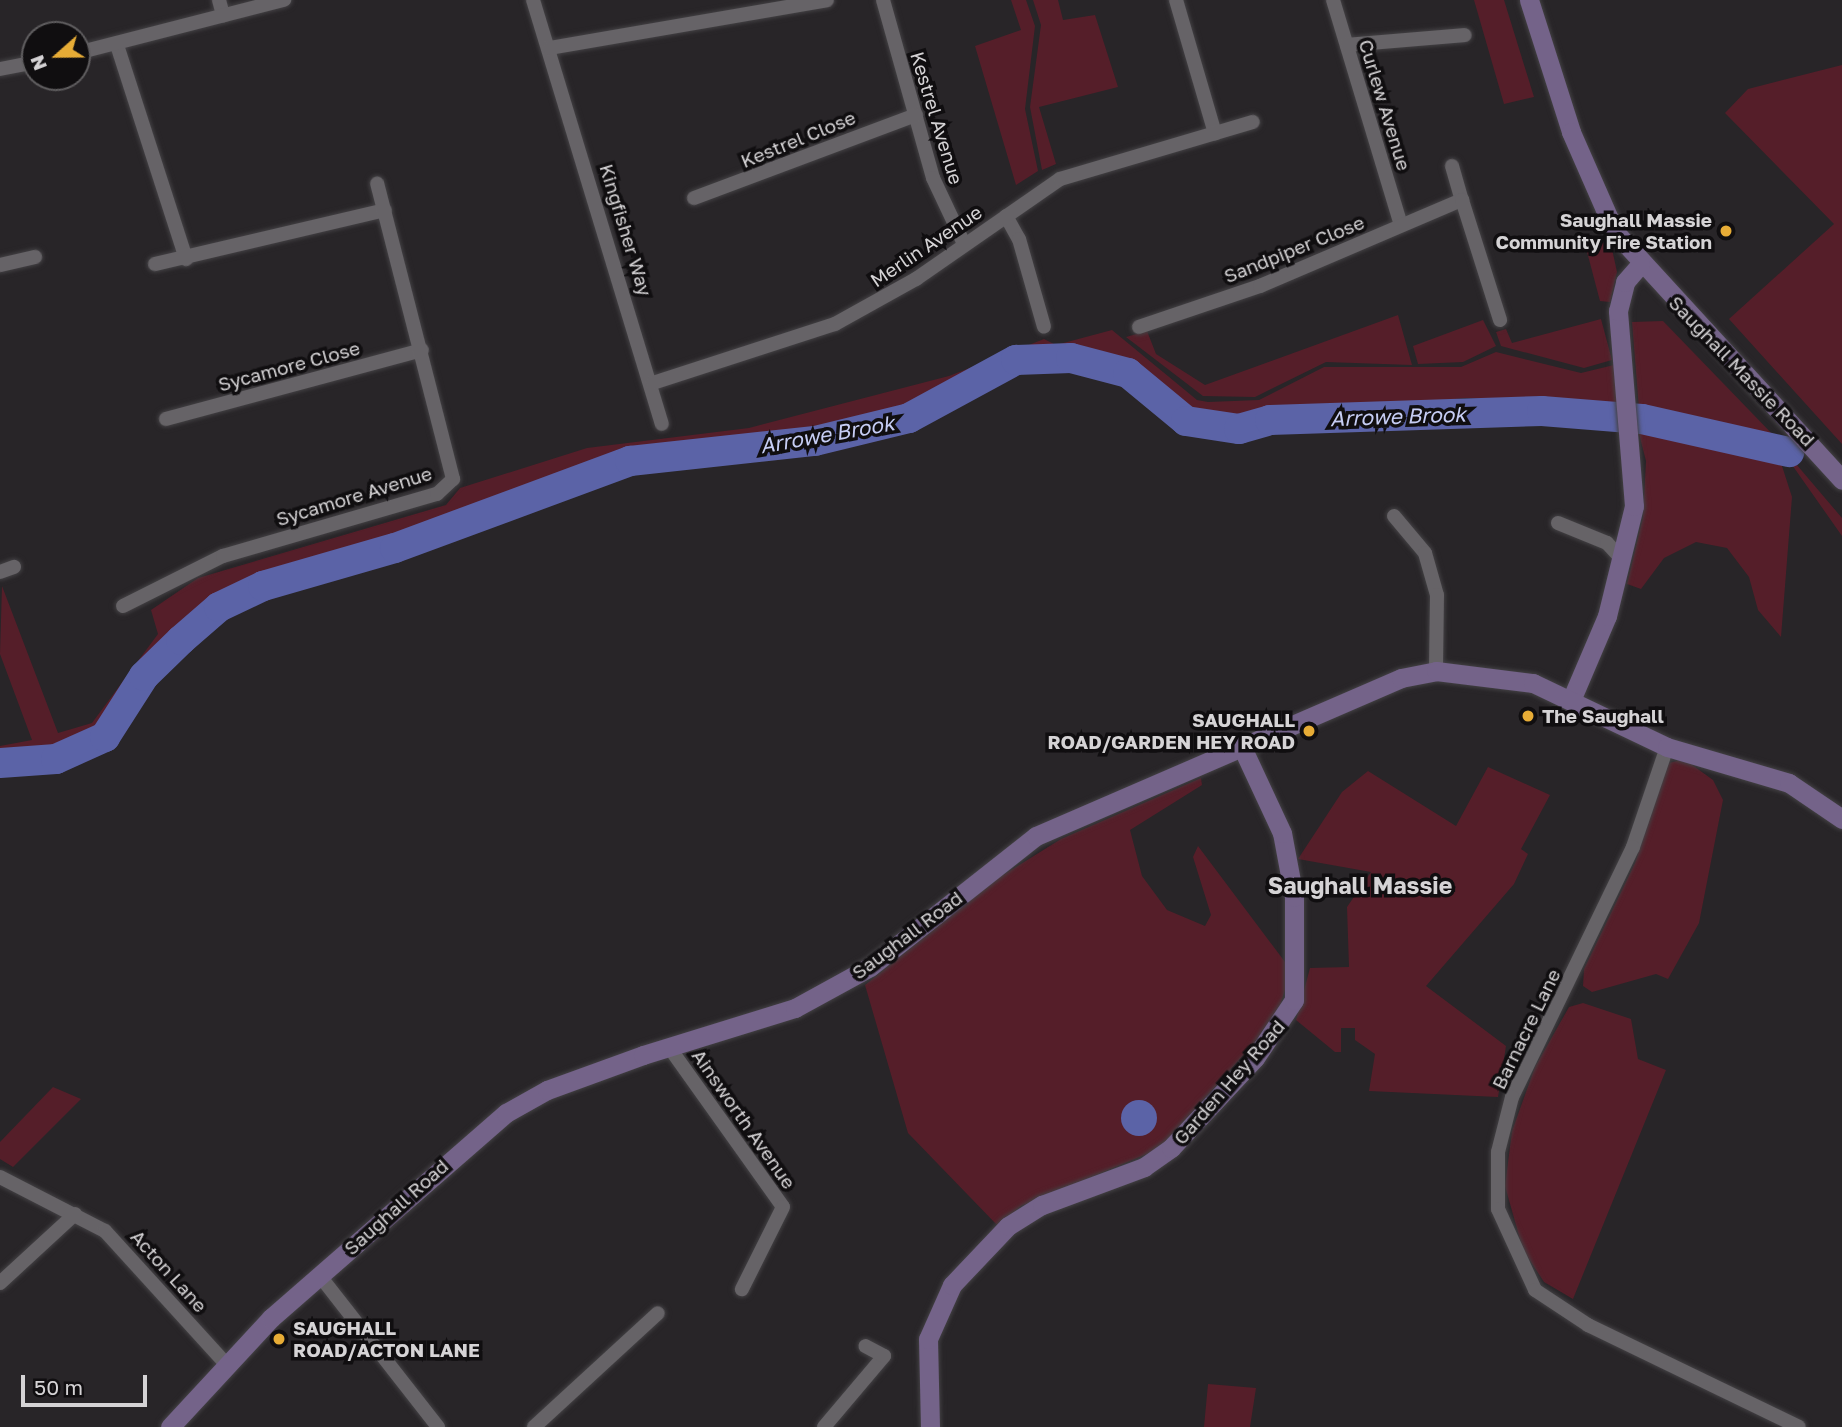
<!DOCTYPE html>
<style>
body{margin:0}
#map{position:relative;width:1842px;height:1427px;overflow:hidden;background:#282528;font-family:"Golos Text",sans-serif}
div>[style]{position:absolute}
.green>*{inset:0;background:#551e29}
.water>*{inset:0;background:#5b63a7}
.round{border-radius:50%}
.river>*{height:30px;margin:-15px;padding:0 15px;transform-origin:15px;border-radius:15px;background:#5b63a7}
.roads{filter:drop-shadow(0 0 2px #434144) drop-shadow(0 0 2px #434144)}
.street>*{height:14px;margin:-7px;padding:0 7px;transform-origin:7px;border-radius:7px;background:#666367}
.secondary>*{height:19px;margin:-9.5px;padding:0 9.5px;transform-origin:9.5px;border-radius:9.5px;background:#746389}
.dots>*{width:19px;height:19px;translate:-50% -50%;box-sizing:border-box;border:4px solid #100e10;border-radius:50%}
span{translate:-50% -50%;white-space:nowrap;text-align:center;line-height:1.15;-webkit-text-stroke:7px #100e10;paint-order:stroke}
.street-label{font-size:19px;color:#d5d3d5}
.poi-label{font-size:19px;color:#d5d3d5;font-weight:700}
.right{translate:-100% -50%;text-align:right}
.left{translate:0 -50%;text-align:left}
.water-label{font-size:21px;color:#c6cdf4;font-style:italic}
.quarter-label{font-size:23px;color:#d5d3d5;font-weight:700}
.north{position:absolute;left:21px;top:21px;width:70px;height:70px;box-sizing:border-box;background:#100e10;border:2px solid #5f5d5f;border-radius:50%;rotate:249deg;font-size:19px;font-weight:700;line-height:28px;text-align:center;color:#d5d3d5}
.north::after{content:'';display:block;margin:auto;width:24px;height:32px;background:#e7ac36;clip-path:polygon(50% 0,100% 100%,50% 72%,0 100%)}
.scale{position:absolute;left:21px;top:1375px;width:126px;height:32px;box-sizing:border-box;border:4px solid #d5d3d5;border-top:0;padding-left:9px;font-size:21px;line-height:24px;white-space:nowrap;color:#d5d3d5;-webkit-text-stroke:5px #100e10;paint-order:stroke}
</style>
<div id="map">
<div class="green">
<div style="clip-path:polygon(1011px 0,1026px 0,1035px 26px,1025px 109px,1038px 171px,1016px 185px,975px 46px,1021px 30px)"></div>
<div style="clip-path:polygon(1033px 0,1058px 0,1063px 20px,1095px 15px,1118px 87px,1039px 107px,1056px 164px,1042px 170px,1030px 107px,1041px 25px)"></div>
<div style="clip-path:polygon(1474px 0,1504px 0,1534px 97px,1504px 104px)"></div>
<div style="clip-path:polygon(1842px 65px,1842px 444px,1729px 319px,1834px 224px,1725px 113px,1748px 89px)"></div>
<div style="clip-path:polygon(1597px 237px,1612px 249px,1617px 272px,1610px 302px,1600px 301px,1586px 248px)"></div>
<div style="clip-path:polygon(1398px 315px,1412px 365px,1326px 362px,1255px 397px,1203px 396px,1126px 337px,1147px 331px,1156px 354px,1205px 385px)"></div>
<div style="clip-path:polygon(1601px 319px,1612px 360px,1584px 368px,1501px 346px,1496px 332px,1506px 329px,1512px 343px)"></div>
<div style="clip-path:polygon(1483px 320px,1496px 346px,1463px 362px,1418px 364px,1413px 346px)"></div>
<div style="clip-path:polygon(1663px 321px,1778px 440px,1639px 409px,1632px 322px)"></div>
<div style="clip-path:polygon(1112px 330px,1197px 400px,1208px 402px,1259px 400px,1324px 367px,1461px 367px,1496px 352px,1581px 373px,1614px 365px,1619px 409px,1614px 416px,1540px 401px,1466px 398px,1207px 420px,1115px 361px,1076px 353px,1016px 360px,926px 413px,815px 441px,630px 461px,395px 548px,263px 586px,219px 607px,181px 640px,144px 676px,105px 737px,56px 759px,0 763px,0 746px,32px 740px,0 654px,2px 586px,58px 733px,92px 723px,158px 634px,151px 610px,198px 578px,446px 505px,460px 488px,587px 448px,749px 428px,949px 376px,1044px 339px,1056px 345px)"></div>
<div style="clip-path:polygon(1638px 430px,1785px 451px,1842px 518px,1842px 536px,1790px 462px,1782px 466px,1792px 497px,1781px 637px,1758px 610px,1749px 577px,1727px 548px,1696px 542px,1664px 558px,1641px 589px,1627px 584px,1643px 517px,1646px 461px)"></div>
<div style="clip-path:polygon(1684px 759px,1713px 780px,1723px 800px,1699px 923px,1668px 979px,1656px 974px,1592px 992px,1583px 986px,1584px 969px,1635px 863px,1669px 763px)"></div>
<div style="clip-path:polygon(1488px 767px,1550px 795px,1521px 849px,1528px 854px,1514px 884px,1426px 986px,1506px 1046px,1498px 1097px,1369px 1091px,1375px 1054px,1355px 1040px,1355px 1028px,1341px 1028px,1341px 1052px,1335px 1052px,1296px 1020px,1310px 968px,1349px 967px,1347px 907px,1371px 872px,1298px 859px,1342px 792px,1368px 771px,1456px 826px)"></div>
<div style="clip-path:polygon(1201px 778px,1202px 785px,1130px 830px,1142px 876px,1167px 910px,1205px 926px,1211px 915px,1193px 857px,1198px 846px,1291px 970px,1276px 1019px,1159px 1149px,1021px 1206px,997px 1225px,908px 1133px,865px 985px,995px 880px,1061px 839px)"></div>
<div style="clip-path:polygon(1583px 1003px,1631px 1019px,1638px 1059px,1666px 1070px,1573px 1299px,1544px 1282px,1523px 1250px,1505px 1186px,1512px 1131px,1535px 1067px,1569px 1007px)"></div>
<div style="clip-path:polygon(53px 1087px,81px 1099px,13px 1167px,0 1159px,0 1142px)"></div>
<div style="clip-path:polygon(1208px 1384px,1256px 1388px,1250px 1427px,1204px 1427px)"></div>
</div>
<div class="water">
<div class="round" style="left:1121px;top:1100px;width:36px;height:36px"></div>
</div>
<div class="river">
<div style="left:0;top:763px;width:56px;rotate:-4.1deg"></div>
<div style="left:56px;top:759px;width:54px;rotate:-24.2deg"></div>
<div style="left:105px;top:737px;width:72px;rotate:-57.4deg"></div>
<div style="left:144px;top:676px;width:52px;rotate:-44.2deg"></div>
<div style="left:181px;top:640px;width:50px;rotate:-41deg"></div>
<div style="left:219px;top:607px;width:49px;rotate:-25.5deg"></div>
<div style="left:263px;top:586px;width:137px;rotate:-16.1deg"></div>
<div style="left:395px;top:548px;width:251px;rotate:-20.3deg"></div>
<div style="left:630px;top:461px;width:186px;rotate:-6.2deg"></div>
<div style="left:815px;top:441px;width:97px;rotate:-13.7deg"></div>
<div style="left:909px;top:418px;width:122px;rotate:-28.5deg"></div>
<div style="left:1016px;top:360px;width:55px;rotate:-2.1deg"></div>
<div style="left:1071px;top:358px;width:59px;rotate:14.7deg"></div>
<div style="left:1128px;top:373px;width:75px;rotate:39.6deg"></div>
<div style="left:1186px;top:421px;width:54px;rotate:8.6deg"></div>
<div style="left:1239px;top:429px;width:32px;rotate:-16deg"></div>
<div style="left:1270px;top:420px;width:272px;rotate:-1.9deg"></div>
<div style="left:1542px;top:411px;width:100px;rotate:4.6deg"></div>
<div style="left:1642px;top:419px;width:151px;rotate:12.7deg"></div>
</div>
<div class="roads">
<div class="street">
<div style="left:219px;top:0;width:16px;rotate:75deg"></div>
<div style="left:533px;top:0;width:443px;rotate:73.1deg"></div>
<div style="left:883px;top:0;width:185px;rotate:74.3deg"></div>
<div style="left:933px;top:178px;width:73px;rotate:64.8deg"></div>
<div style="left:1176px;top:0;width:139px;rotate:73.7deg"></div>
<div style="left:1333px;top:0;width:232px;rotate:73.2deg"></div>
<div style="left:117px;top:45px;width:225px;rotate:72.1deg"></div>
<div style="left:1347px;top:45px;width:118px;rotate:-4.8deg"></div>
<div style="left:550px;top:48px;width:281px;rotate:-9.8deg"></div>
<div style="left:77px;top:53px;width:214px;rotate:-14.4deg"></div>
<div style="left:0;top:69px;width:36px;rotate:-11deg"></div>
<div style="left:1452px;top:166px;width:35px;rotate:74deg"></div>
<div style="left:694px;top:198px;width:237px;rotate:-20.5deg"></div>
<div style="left:1006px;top:216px;width:26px;rotate:61deg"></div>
<div style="left:1019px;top:239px;width:91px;rotate:74.1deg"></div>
<div style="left:155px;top:264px;width:236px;rotate:-13.2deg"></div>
<div style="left:0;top:265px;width:36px;rotate:-13deg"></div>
<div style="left:1139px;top:327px;width:128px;rotate:-18.7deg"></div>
<div style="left:1260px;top:286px;width:220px;rotate:-23.1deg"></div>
<div style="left:1462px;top:200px;width:126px;rotate:72.4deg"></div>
<div style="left:653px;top:383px;width:191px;rotate:-18deg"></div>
<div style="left:835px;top:324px;width:93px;rotate:-29.1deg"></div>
<div style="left:916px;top:279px;width:175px;rotate:-34.8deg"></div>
<div style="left:1060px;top:179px;width:201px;rotate:-16.5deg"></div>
<div style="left:166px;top:419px;width:265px;rotate:-15.1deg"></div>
<div style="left:1394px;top:516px;width:48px;rotate:50deg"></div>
<div style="left:1425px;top:553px;width:44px;rotate:74.1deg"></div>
<div style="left:1437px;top:595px;width:76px;rotate:90.8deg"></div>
<div style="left:1558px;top:523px;width:53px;rotate:22.2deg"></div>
<div style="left:1607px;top:543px;width:21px;rotate:47deg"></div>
<div style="left:0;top:572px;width:15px;rotate:-20deg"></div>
<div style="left:123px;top:606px;width:112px;rotate:-26.6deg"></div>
<div style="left:223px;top:556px;width:223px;rotate:-16.2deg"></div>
<div style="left:437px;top:494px;width:22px;rotate:-43deg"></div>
<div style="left:453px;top:479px;width:305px;rotate:-104.4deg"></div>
<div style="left:1667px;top:747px;width:106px;rotate:108.8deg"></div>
<div style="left:1633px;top:847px;width:278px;rotate:115.8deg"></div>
<div style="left:1512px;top:1097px;width:57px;rotate:104.3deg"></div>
<div style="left:1498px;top:1152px;width:57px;rotate:90deg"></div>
<div style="left:1498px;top:1209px;width:89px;rotate:65.4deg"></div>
<div style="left:1535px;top:1290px;width:64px;rotate:33.4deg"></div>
<div style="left:1588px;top:1325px;width:234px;rotate:25.8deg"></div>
<div style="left:669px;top:1047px;width:196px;rotate:54.5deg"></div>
<div style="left:783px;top:1207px;width:92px;rotate:116.6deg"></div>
<div style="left:0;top:1177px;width:118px;rotate:27.2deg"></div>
<div style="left:105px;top:1231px;width:180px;rotate:47.7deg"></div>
<div style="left:320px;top:1276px;width:192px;rotate:52deg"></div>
<div style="left:0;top:1283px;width:102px;rotate:-42.6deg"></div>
<div style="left:534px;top:1427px;width:168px;rotate:-42.6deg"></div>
<div style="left:824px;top:1427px;width:93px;rotate:-49.8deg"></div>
<div style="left:884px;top:1356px;width:21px;rotate:-152deg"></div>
</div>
<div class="secondary">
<div style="left:1529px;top:0;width:139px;rotate:72.3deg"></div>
<div style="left:1571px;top:132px;width:109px;rotate:66.3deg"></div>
<div style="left:1615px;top:232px;width:336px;rotate:47.5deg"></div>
<div style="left:1572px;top:698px;width:89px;rotate:-66.9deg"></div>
<div style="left:1607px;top:616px;width:113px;rotate:-76.2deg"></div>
<div style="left:1634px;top:506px;width:196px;rotate:-94.7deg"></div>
<div style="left:1618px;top:311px;width:30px;rotate:-76deg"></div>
<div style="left:1625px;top:282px;width:23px;rotate:-49deg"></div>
<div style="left:170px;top:1427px;width:149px;rotate:-47.2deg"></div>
<div style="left:271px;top:1318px;width:312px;rotate:-41.1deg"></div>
<div style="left:506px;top:1113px;width:47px;rotate:-29.3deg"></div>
<div style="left:547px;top:1090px;width:102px;rotate:-20deg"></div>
<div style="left:643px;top:1055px;width:159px;rotate:-17.2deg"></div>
<div style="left:795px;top:1008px;width:85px;rotate:-28.7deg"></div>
<div style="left:870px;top:967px;width:211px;rotate:-38.3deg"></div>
<div style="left:1036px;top:836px;width:398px;rotate:-23.4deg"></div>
<div style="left:1401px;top:678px;width:36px;rotate:-11deg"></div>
<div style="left:1436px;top:671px;width:98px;rotate:7.1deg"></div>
<div style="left:1533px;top:683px;width:148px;rotate:25.5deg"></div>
<div style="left:1667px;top:747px;width:127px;rotate:16.4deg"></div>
<div style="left:1789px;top:783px;width:64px;rotate:34.2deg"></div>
<div style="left:930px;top:1427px;width:88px;rotate:-91.3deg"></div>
<div style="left:928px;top:1339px;width:59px;rotate:-66deg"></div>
<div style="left:952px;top:1285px;width:81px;rotate:-46.5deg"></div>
<div style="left:1008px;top:1226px;width:40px;rotate:-32deg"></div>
<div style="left:1042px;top:1205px;width:109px;rotate:-20.4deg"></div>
<div style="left:1144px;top:1167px;width:33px;rotate:-35deg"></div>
<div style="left:1171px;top:1148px;width:123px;rotate:-47deg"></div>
<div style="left:1255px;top:1058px;width:70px;rotate:-56.1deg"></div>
<div style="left:1294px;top:1000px;width:103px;rotate:-90deg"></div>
<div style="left:1294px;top:897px;width:65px;rotate:-100.6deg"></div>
<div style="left:1282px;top:833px;width:97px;rotate:-115deg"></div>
</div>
</div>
<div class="dots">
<div style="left:1726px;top:231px;background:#e7ac36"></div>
<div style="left:1528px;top:716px;background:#e7ac36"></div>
<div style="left:1309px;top:731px;background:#e7ac36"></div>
<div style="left:279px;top:1339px;background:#e7ac36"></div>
</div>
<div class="street-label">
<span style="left:1385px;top:105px;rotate:73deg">Curlew Avenue</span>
<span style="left:937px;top:118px;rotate:73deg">Kestrel Avenue</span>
<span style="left:798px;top:139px;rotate:-22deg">Kestrel Close</span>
<span style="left:626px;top:230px;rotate:73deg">Kingfisher Way</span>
<span style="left:926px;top:246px;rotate:-34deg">Merlin Avenue</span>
<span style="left:1294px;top:249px;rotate:-22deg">Sandpiper Close</span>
<span style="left:289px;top:366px;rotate:-15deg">Sycamore Close</span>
<span style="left:1742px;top:371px;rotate:46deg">Saughall Massie Road</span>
<span style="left:354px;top:496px;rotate:-17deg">Sycamore Avenue</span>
<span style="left:907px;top:935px;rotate:-37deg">Saughall Road</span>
<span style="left:1526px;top:1029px;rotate:-64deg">Barnacre Lane</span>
<span style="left:1229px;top:1082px;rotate:-49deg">Garden Hey Road</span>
<span style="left:744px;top:1119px;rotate:55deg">Ainsworth Avenue</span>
<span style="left:396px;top:1207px;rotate:-42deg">Saughall Road</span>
<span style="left:169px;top:1271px;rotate:48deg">Acton Lane</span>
</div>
<div class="poi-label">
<span class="right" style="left:1712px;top:231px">Saughall Massie<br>Community Fire Station</span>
<span class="left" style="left:1542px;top:716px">The Saughall</span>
<span class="right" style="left:1295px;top:731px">SAUGHALL<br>ROAD/GARDEN HEY ROAD</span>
<span class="left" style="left:293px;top:1339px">SAUGHALL<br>ROAD/ACTON LANE</span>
</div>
<div class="water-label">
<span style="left:1398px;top:416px;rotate:-2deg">Arrowe Brook</span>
<span style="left:827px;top:434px;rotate:-10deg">Arrowe Brook</span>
</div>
<div class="quarter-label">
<span style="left:1360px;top:885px">Saughall Massie</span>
</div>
<div class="north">N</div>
<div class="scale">50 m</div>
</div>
